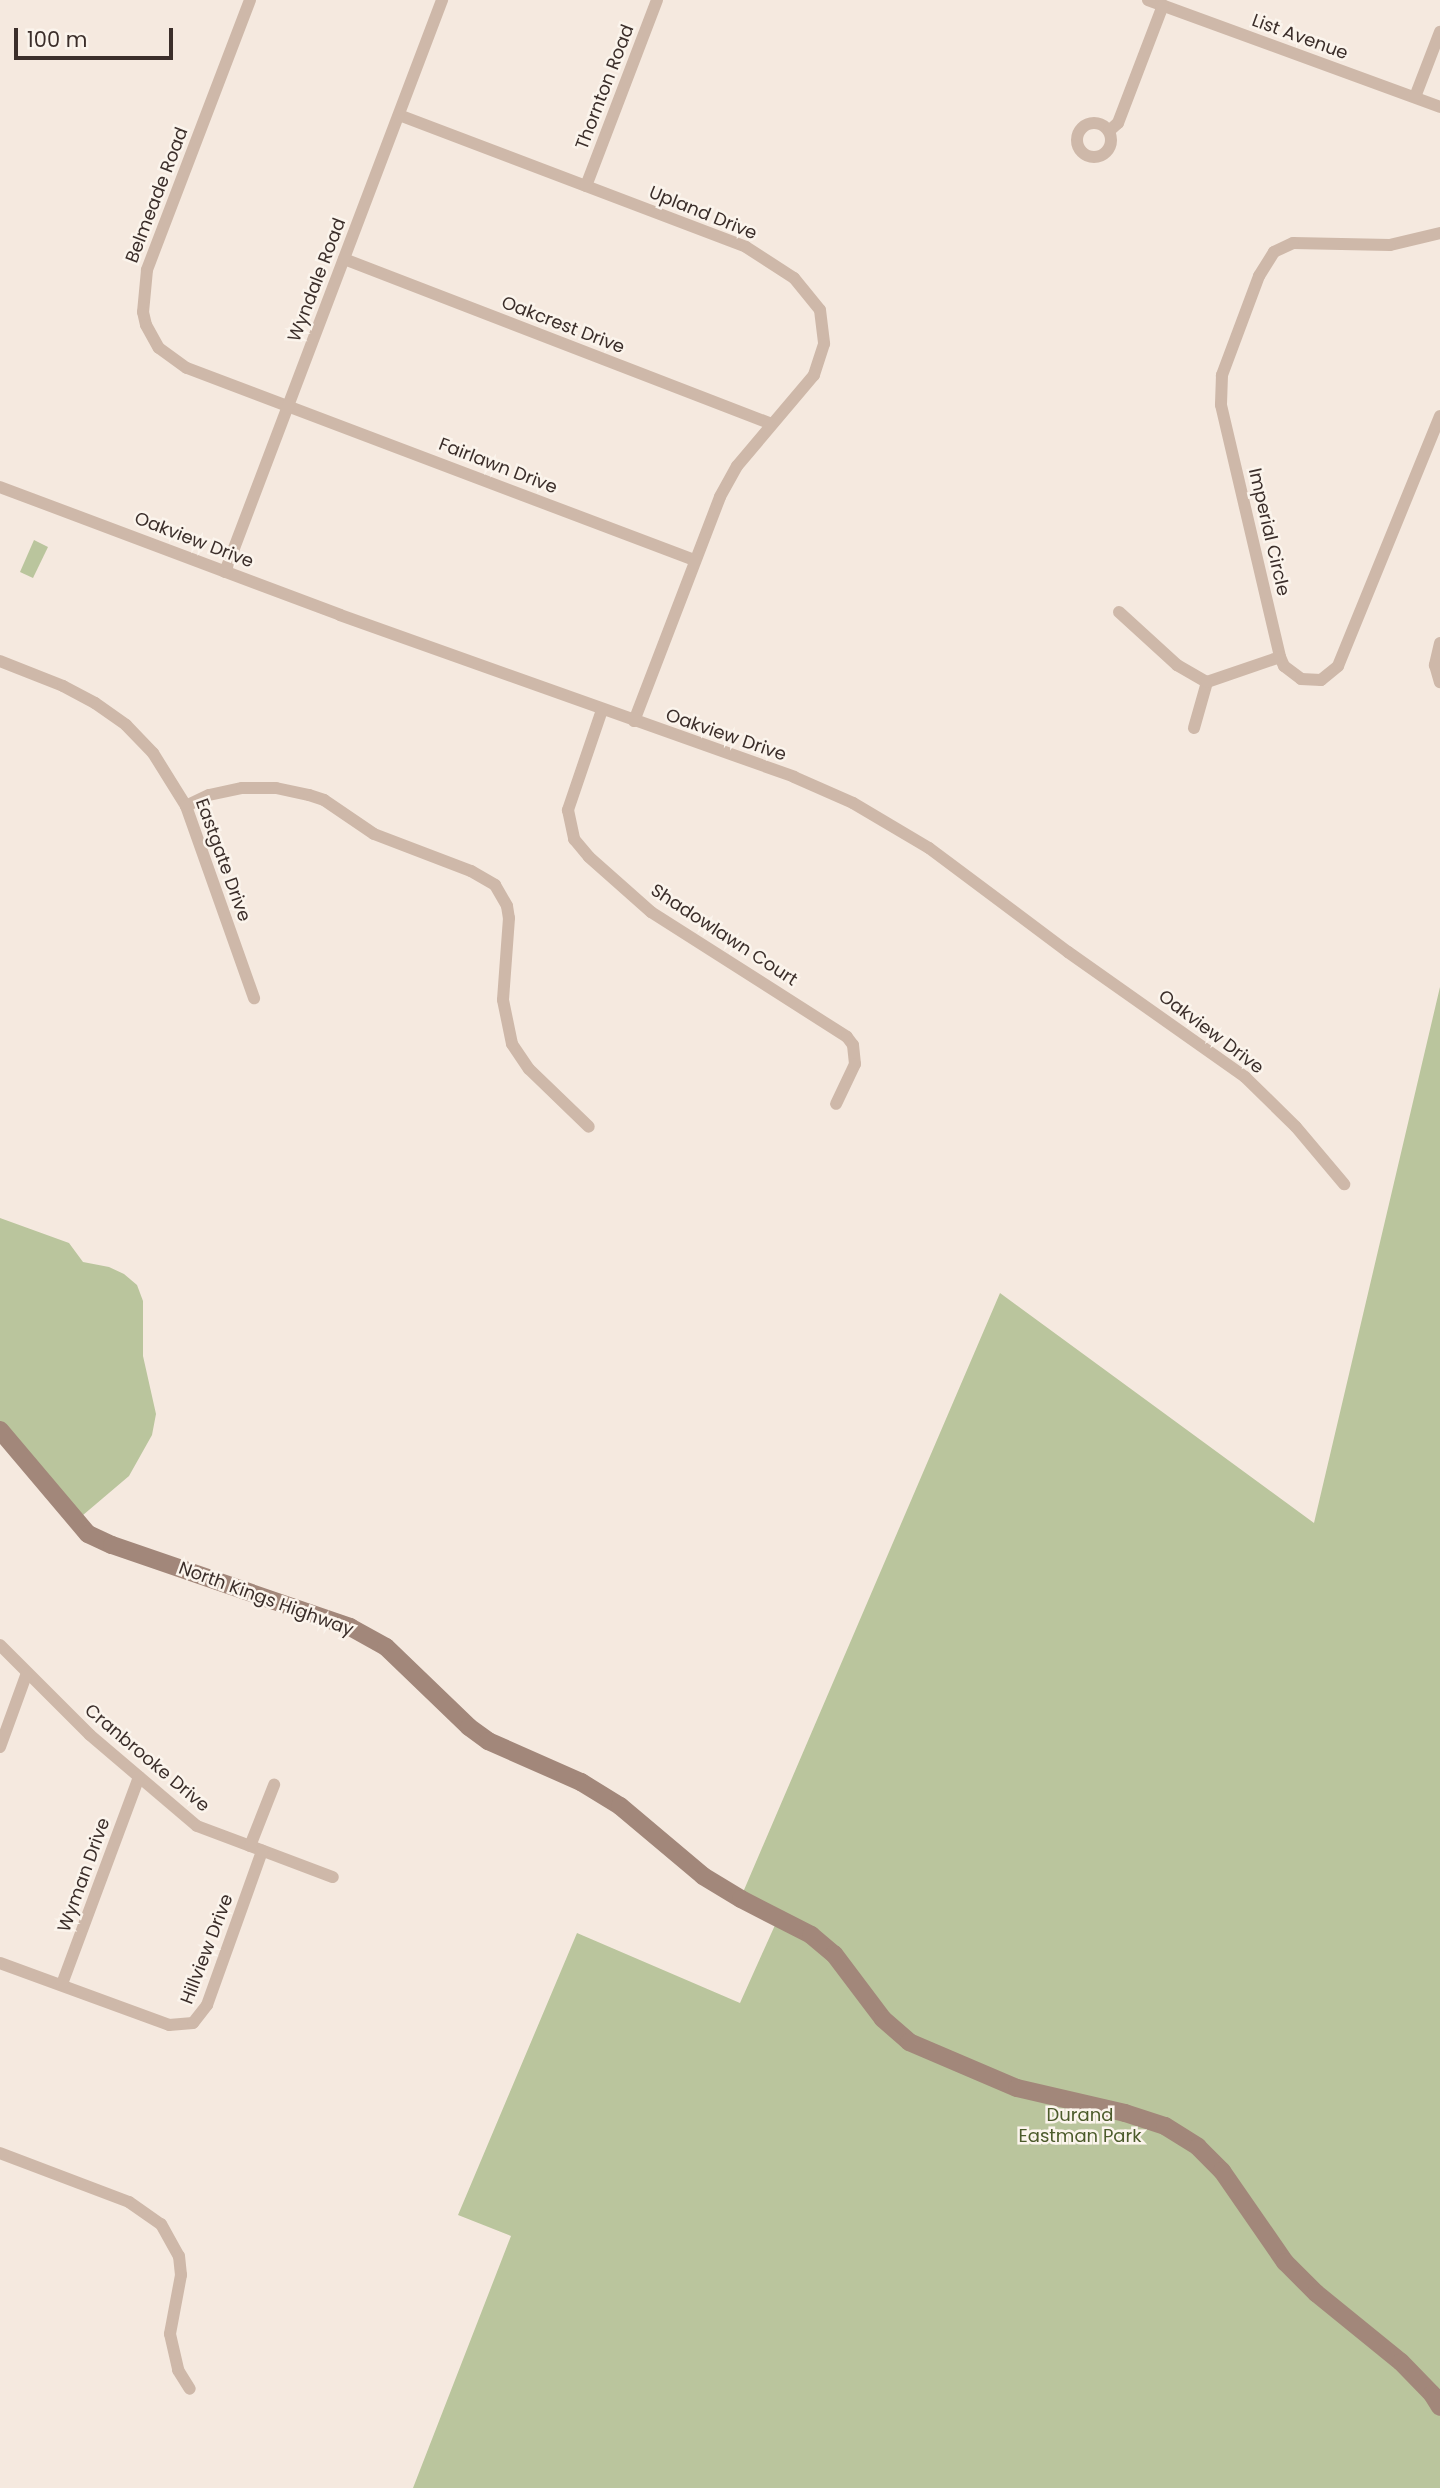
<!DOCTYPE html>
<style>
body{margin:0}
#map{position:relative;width:1440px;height:2488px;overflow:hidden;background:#f5e9df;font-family:Poppins,sans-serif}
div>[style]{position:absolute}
.green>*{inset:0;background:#bac59d}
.street>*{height:12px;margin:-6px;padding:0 6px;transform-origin:6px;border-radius:6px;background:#ceb8a9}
.street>.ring{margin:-6px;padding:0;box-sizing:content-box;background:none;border:12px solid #ceb8a9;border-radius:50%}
.secondary>*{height:18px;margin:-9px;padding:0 9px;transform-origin:9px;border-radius:9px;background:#a2877a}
span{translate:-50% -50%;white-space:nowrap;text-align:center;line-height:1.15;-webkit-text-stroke:5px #fbf4ec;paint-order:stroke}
.street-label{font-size:18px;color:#3b2e2a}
.park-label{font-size:18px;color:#4c5b2b}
.scale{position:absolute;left:14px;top:28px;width:159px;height:32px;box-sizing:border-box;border:4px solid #3b2e2a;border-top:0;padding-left:9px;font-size:21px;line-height:24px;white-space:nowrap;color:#3b2e2a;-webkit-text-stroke:5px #fbf4ec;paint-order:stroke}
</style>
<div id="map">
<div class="green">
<div style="clip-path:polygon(34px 540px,48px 547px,33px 578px,20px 572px)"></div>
<div style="clip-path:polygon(1440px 987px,1440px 2488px,413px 2488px,511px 2236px,458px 2215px,577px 1933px,740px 2003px,780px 1914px,741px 1897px,1000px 1293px,1314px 1523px)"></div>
<div style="clip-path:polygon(0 1218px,69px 1243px,83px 1262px,109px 1267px,124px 1274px,137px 1285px,143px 1301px,143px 1356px,156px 1414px,152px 1435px,129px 1476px,76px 1521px,0 1430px)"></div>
</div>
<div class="street">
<div style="left:250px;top:0;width:289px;rotate:110.9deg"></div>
<div style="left:147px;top:270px;width:42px;rotate:95.4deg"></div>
<div style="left:143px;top:312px;width:13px;rotate:77deg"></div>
<div style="left:146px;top:325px;width:26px;rotate:61deg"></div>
<div style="left:159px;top:348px;width:34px;rotate:36deg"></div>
<div style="left:187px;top:368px;width:542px;rotate:20.74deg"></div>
<div style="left:1148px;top:0;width:311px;rotate:20.1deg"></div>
<div style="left:1415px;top:97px;width:70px;rotate:-69deg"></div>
<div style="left:399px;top:115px;width:371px;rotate:20.8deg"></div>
<div style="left:746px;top:247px;width:57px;rotate:32.9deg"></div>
<div style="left:794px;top:278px;width:41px;rotate:50.9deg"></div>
<div style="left:820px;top:310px;width:34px;rotate:83deg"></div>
<div style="left:824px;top:344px;width:33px;rotate:108deg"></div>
<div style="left:814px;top:375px;width:119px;rotate:130.2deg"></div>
<div style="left:737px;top:466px;width:35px;rotate:119deg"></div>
<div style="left:720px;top:497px;width:240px;rotate:111deg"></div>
<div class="ring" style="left:1077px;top:123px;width:22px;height:22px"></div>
<div style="left:1109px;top:131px;width:12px;rotate:-42deg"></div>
<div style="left:1118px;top:123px;width:126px;rotate:-69.1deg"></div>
<div style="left:586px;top:186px;width:199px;rotate:-69.1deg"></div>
<div style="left:1440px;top:233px;width:51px;rotate:166.5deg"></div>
<div style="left:1390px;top:245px;width:97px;rotate:-178.8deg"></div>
<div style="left:1293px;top:243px;width:21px;rotate:155deg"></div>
<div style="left:1274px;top:252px;width:28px;rotate:122deg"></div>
<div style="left:1259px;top:276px;width:106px;rotate:110.5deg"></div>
<div style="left:1222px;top:375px;width:30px;rotate:92deg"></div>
<div style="left:1221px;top:405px;width:259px;rotate:76.8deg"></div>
<div style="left:1280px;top:657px;width:10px;rotate:66deg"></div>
<div style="left:1284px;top:666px;width:21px;rotate:37deg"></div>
<div style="left:1301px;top:679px;width:20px;rotate:3deg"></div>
<div style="left:1321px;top:680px;width:22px;rotate:-39deg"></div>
<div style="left:1338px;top:666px;width:270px;rotate:-67.8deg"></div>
<div style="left:344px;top:259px;width:456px;rotate:21.1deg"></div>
<div style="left:0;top:487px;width:363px;rotate:20.6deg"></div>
<div style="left:340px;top:615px;width:482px;rotate:19.6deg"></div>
<div style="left:794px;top:777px;width:64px;rotate:23.8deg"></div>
<div style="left:853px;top:803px;width:88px;rotate:30.6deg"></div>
<div style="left:929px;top:848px;width:174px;rotate:36.8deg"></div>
<div style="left:1068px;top:952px;width:217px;rotate:35.2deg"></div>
<div style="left:1245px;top:1077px;width:71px;rotate:44.4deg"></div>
<div style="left:1296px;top:1127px;width:75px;rotate:49.9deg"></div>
<div style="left:225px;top:572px;width:612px;rotate:-69.22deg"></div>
<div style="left:1119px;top:612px;width:79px;rotate:42.4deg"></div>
<div style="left:1177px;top:665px;width:34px;rotate:30deg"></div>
<div style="left:1440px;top:643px;width:23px;rotate:103deg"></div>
<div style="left:1435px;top:665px;width:18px;rotate:74deg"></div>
<div style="left:0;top:661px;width:68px;rotate:21.6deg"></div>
<div style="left:63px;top:686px;width:36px;rotate:28deg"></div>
<div style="left:95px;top:703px;width:38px;rotate:35deg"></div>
<div style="left:126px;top:725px;width:39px;rotate:46deg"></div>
<div style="left:153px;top:753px;width:62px;rotate:58.1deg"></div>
<div style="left:186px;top:806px;width:204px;rotate:70.5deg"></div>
<div style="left:602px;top:710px;width:106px;rotate:108.8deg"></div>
<div style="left:568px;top:810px;width:30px;rotate:78deg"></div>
<div style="left:574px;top:839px;width:23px;rotate:50deg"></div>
<div style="left:589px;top:857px;width:83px;rotate:41.6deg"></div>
<div style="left:651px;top:912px;width:232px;rotate:32.5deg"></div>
<div style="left:847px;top:1037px;width:10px;rotate:53deg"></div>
<div style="left:853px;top:1045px;width:19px;rotate:84deg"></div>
<div style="left:855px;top:1064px;width:44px;rotate:115.4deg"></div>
<div style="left:1194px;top:728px;width:48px;rotate:-74.2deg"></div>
<div style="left:1207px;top:682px;width:77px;rotate:-18.9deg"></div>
<div style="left:186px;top:806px;width:25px;rotate:-26deg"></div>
<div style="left:209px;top:795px;width:34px;rotate:-12deg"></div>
<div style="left:242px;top:788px;width:34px"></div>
<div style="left:276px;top:788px;width:34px;rotate:12deg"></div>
<div style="left:309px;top:795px;width:16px;rotate:18deg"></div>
<div style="left:324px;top:800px;width:60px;rotate:34.2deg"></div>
<div style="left:374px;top:834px;width:104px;rotate:20.9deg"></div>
<div style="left:471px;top:871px;width:28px;rotate:30deg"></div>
<div style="left:495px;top:885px;width:24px;rotate:60deg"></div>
<div style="left:507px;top:906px;width:12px;rotate:81deg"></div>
<div style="left:509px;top:918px;width:82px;rotate:94.2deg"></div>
<div style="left:503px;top:1000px;width:45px;rotate:78.4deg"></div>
<div style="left:512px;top:1044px;width:30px;rotate:56deg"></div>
<div style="left:529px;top:1069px;width:83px;rotate:44deg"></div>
<div style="left:0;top:1645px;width:127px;rotate:45deg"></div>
<div style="left:90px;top:1735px;width:140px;rotate:40.4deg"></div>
<div style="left:197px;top:1826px;width:145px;rotate:20.6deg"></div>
<div style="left:0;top:1747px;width:79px;rotate:-70deg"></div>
<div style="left:250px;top:1846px;width:66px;rotate:-68.5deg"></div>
<div style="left:0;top:1963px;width:180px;rotate:20.1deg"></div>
<div style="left:169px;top:2025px;width:24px;rotate:-5deg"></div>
<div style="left:193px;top:2023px;width:23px;rotate:-52deg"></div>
<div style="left:207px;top:2005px;width:164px;rotate:-70.3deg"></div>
<div style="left:62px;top:1984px;width:221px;rotate:-69.6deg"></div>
<div style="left:0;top:2153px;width:138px;rotate:20.8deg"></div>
<div style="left:129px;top:2202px;width:39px;rotate:35deg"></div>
<div style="left:161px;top:2224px;width:37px;rotate:61deg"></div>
<div style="left:179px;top:2256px;width:19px;rotate:84deg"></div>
<div style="left:181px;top:2275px;width:60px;rotate:100.6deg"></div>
<div style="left:170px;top:2334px;width:37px;rotate:77deg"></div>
<div style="left:178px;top:2370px;width:22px;rotate:58deg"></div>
</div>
<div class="secondary">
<div style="left:0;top:1430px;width:136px;rotate:49.8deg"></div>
<div style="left:88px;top:1534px;width:26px;rotate:25deg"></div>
<div style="left:112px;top:1545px;width:252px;rotate:19deg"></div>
<div style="left:350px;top:1627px;width:41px;rotate:29.1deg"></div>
<div style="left:386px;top:1647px;width:115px;rotate:43.9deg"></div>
<div style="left:469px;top:1727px;width:24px;rotate:36deg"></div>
<div style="left:488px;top:1741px;width:102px;rotate:23.8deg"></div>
<div style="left:581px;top:1782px;width:46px;rotate:31.6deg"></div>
<div style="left:620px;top:1806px;width:109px;rotate:40.1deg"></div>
<div style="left:703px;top:1876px;width:44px;rotate:31.2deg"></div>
<div style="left:741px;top:1899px;width:79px;rotate:27.2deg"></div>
<div style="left:811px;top:1935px;width:30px;rotate:40deg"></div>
<div style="left:834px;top:1954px;width:81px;rotate:53deg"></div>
<div style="left:883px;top:2019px;width:35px;rotate:41deg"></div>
<div style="left:909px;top:2042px;width:117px;rotate:23.1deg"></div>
<div style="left:1017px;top:2088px;width:111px;rotate:13deg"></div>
<div style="left:1125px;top:2113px;width:42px;rotate:18deg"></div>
<div style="left:1165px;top:2126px;width:39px;rotate:32deg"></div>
<div style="left:1198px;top:2147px;width:34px;rotate:45deg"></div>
<div style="left:1222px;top:2171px;width:111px;rotate:55.3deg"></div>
<div style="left:1285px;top:2262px;width:44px;rotate:45deg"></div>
<div style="left:1316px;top:2293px;width:109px;rotate:39.1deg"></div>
<div style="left:1401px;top:2362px;width:45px;rotate:45.9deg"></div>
<div style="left:1432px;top:2394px;width:15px;rotate:58deg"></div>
</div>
<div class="street-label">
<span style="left:1300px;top:37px;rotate:20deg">List Avenue</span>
<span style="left:605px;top:87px;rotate:-69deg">Thornton Road</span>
<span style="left:157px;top:195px;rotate:-69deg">Belmeade Road</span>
<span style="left:703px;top:213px;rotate:22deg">Upland Drive</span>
<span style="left:317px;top:280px;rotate:-69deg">Wyndale Road</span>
<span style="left:563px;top:325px;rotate:21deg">Oakcrest Drive</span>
<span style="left:498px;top:466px;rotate:21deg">Fairlawn Drive</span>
<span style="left:1269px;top:532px;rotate:77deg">Imperial Circle</span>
<span style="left:194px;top:540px;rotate:21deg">Oakview Drive</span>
<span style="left:726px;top:735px;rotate:19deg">Oakview Drive</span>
<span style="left:223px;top:860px;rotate:70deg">Eastgate Drive</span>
<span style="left:724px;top:935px;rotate:33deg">Shadowlawn Court</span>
<span style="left:1211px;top:1032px;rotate:37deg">Oakview Drive</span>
<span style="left:266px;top:1599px;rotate:20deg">North Kings Highway</span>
<span style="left:147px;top:1758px;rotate:40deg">Cranbrooke Drive</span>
<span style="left:84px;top:1875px;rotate:-70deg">Wyman Drive</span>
<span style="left:207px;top:1949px;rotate:-69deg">Hillview Drive</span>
</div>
<div class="park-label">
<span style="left:1080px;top:2126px">Durand<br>Eastman Park</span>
</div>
<div class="scale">100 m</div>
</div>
